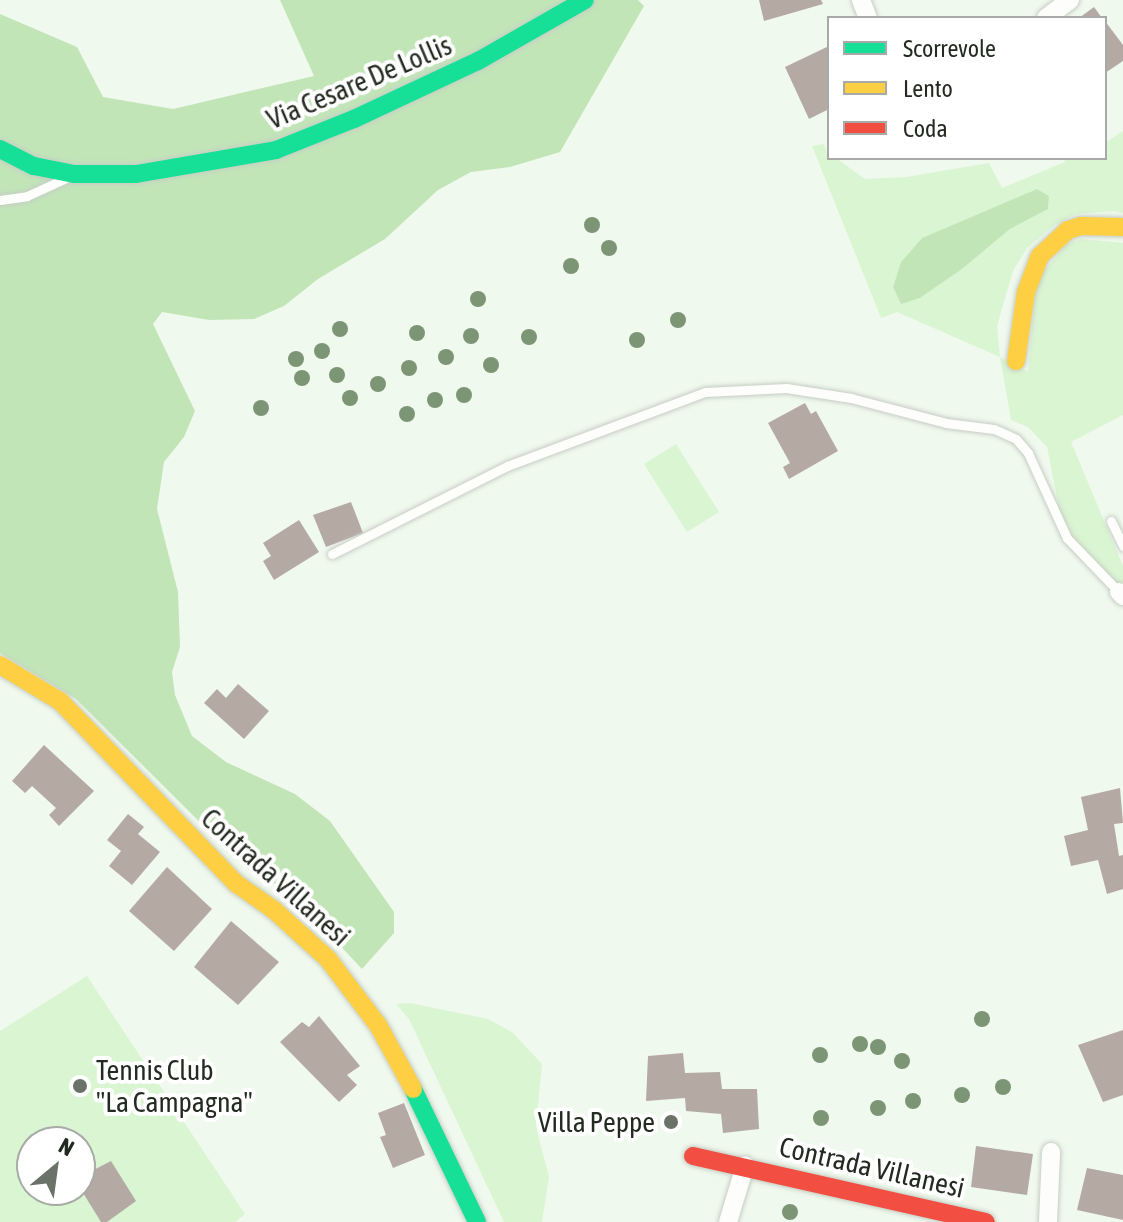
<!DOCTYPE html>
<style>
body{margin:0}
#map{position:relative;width:1123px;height:1222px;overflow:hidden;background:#f0f9ed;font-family:"Asap Condensed",sans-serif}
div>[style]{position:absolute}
.green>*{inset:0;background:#daf5d2}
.forest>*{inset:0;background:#c2e5b8}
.building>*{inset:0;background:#b5a9a4}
.roads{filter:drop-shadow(0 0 2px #c6cec4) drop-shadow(0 0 2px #c6cec4)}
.lane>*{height:9px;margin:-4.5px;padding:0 4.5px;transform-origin:4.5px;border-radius:4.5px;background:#fdfefc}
.street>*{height:18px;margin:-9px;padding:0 9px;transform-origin:9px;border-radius:9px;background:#fdfefc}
.fast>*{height:18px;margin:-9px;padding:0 9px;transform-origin:9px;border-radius:9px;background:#16e098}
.slow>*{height:18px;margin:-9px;padding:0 9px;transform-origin:9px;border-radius:9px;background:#ffcf43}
.jam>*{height:18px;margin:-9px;padding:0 9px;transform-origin:9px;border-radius:9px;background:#f24e42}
.trees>*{width:16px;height:16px;margin:-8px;border-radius:50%;background:#7c9575}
.dots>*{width:22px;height:22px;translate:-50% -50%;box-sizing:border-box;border:4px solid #fff;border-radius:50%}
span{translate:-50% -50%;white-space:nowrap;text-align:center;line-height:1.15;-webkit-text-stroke:8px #fff;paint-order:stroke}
.street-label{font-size:28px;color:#232a21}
.poi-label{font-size:28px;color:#232a21}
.left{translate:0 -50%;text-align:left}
.right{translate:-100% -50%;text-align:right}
.legend{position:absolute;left:827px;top:16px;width:280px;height:144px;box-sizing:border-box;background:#fff;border:2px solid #a7aaa6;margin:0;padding:10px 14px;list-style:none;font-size:24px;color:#232a21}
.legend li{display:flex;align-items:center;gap:16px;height:40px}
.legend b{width:40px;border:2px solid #a7aaa6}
.north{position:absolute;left:16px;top:1126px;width:80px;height:80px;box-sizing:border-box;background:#fff;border:2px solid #a7aaa6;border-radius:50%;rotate:29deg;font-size:22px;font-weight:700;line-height:32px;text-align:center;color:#232a21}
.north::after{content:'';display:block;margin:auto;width:28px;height:36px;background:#6b7268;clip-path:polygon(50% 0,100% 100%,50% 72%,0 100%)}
</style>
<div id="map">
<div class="green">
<div style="clip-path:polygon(evenodd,1123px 131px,1123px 213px,1113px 211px,1076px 214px,1055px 225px,1027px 248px,1013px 271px,997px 326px,1000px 357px,1028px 372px,1036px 281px,1067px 244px,1082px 239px,1123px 243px,1123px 415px,1071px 442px,1123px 566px,1123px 588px,1069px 535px,1060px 513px,1047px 447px,1028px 427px,1011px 420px,1000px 357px,897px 312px,881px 318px,812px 146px,824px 144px,829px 158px,836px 158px,865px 179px,906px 177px,989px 163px,1002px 188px,1065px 162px,1064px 158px,1105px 158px,1105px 143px,1123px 131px,1037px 189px,1049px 196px,1048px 209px,1010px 229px,962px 269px,920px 298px,901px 303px,893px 287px,901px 262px,922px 238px,1037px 189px)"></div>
<div style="clip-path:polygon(676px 444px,719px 512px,687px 532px,644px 464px)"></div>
<div style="clip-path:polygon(evenodd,87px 976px,245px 1214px,235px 1222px,0 1222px,0 1031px,87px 976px,32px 1142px,80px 1142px,80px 1190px,32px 1190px,32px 1142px)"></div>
<div style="clip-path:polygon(410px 1003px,488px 1019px,512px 1032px,542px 1064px,536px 1127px,549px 1177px,542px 1222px,504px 1222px,409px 1019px,396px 1004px)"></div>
</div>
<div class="forest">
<div style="clip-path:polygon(280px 0,638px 0,644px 6px,560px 152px,510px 167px,471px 172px,438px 190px,385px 239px,318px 279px,284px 306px,254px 319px,209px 320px,162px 312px,153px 324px,195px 411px,184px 437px,164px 462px,157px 509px,178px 592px,180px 647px,172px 672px,175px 695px,192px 736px,226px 762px,295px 794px,330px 821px,394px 912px,394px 933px,362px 969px,291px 893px,247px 869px,76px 699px,0 653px,0 14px,77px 47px,103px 97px,173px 109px,314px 76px)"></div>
<div style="clip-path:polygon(1037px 189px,1049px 196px,1048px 209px,1010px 229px,962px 269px,920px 298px,901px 304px,893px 287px,901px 262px,922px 238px)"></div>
</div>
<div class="building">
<div style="clip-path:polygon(759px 0,821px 0,823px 4px,764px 21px)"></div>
<div style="clip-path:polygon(1094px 7px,1102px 18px,1079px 18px)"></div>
<div style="clip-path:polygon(1105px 21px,1123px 45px,1123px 61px,1105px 73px)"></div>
<div style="clip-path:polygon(829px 46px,829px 109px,809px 119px,785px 67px)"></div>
<div style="clip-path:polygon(805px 403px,811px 414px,816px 411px,838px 451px,789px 479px,783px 467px,790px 463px,768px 423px)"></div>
<div style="clip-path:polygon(351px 502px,363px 533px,326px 547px,313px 515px)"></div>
<div style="clip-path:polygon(299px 520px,319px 552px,274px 580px,263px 561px,271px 556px,263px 543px)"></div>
<div style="clip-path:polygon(238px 684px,269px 711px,244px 739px,204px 703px,217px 689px,226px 698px)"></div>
<div style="clip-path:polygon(44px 745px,94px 791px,59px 826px,49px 815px,56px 808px,32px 786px,25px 793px,12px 781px)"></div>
<div style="clip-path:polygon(1120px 788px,1123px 823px,1114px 824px,1119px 856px,1123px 855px,1123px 889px,1107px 894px,1098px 860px,1071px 866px,1064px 836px,1088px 830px,1081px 797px)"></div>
<div style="clip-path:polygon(128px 814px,144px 827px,138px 834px,160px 852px,132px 885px,109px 866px,121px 851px,107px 840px)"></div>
<div style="clip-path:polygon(167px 867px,212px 909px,174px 951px,129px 911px)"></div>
<div style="clip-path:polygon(231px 921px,279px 962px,238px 1005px,194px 967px)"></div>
<div style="clip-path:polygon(319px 1016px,360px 1066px,347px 1075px,357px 1085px,339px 1102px,280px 1042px,302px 1022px,309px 1027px)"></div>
<div style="clip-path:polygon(1123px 1030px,1123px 1095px,1103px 1102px,1078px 1045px)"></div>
<div style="clip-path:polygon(683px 1053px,685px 1073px,720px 1072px,722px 1089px,757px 1089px,759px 1129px,723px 1133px,721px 1114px,686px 1111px,685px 1098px,646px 1101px,648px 1056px)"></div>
<div style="clip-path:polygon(404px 1103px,425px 1155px,393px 1168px,380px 1137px,386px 1135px,378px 1113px)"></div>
<div style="clip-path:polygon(976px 1146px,1033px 1154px,1027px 1195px,971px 1187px)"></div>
<div style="clip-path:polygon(111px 1161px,136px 1201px,107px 1222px,101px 1222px,80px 1188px,80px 1177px)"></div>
<div style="clip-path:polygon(1087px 1168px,1123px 1175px,1123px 1220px,1077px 1210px)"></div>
</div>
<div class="roads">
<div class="lane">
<div style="left:0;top:200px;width:27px;rotate:-8deg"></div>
<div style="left:27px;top:196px;width:41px;rotate:-24.7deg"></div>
<div style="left:1111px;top:521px;width:28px;rotate:64deg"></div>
<div style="left:332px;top:554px;width:196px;rotate:-26.7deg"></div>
<div style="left:507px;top:466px;width:211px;rotate:-20.5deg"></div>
<div style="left:705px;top:392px;width:81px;rotate:-2.8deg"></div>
<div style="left:786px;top:388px;width:66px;rotate:8.7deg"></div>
<div style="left:851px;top:398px;width:98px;rotate:14.7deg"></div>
<div style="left:946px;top:423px;width:48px;rotate:7.1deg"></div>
<div style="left:994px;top:429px;width:24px;rotate:24deg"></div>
<div style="left:1016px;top:439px;width:18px;rotate:49deg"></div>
<div style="left:1028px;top:453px;width:94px;rotate:65.4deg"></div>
<div style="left:1067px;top:538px;width:75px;rotate:46.1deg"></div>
</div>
<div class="street">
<div style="left:861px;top:0;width:19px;rotate:69deg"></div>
<div style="left:1046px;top:18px;width:30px;rotate:-37deg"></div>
<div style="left:1119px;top:592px;width:6px;rotate:45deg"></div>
<div style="left:728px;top:1222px;width:59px;rotate:-73.1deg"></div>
<div style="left:1048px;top:1222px;width:70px;rotate:-87.5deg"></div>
</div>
<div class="fast">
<div style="left:0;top:149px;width:38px;rotate:27deg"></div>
<div style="left:34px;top:166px;width:41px;rotate:11.3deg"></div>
<div style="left:74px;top:174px;width:62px"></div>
<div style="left:136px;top:174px;width:142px;rotate:-9.7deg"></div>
<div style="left:276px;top:150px;width:84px;rotate:-21.7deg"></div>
<div style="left:354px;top:119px;width:137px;rotate:-25.1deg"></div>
<div style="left:478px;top:61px;width:123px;rotate:-29.7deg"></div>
<div style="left:413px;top:1089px;width:148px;rotate:64.3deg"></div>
</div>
<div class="slow">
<div style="left:1016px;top:361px;width:70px;rotate:-81.8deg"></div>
<div style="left:1026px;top:292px;width:39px;rotate:-69deg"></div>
<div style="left:1040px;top:256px;width:38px;rotate:-43deg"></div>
<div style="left:1068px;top:230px;width:14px;rotate:-17deg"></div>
<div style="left:1081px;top:226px;width:42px;rotate:1.4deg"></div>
<div style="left:0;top:665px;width:70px;rotate:31deg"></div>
<div style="left:60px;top:701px;width:255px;rotate:46deg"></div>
<div style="left:237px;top:884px;width:45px;rotate:35.1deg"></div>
<div style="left:274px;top:910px;width:73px;rotate:42.2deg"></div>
<div style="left:328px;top:959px;width:83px;rotate:52.9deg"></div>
<div style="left:378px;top:1025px;width:73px;rotate:61.3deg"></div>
</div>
<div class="jam">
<div style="left:693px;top:1156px;width:300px;rotate:12.7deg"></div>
</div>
</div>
<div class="trees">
<div style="left:592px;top:225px"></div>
<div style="left:609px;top:248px"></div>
<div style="left:571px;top:266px"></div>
<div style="left:478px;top:299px"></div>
<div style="left:678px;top:320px"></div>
<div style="left:340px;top:329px"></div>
<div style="left:417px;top:333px"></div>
<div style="left:471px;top:336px"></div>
<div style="left:529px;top:337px"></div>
<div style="left:637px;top:340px"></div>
<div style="left:322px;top:351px"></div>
<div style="left:446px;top:357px"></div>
<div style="left:296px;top:359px"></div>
<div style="left:491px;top:365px"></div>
<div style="left:409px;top:368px"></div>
<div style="left:337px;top:375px"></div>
<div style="left:302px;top:378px"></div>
<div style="left:378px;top:384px"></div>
<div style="left:464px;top:395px"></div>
<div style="left:350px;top:398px"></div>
<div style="left:435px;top:400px"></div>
<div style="left:261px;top:408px"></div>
<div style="left:407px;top:414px"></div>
<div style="left:982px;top:1019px"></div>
<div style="left:860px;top:1044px"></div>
<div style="left:878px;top:1047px"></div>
<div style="left:820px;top:1055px"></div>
<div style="left:902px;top:1061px"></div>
<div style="left:1003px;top:1087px"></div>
<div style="left:962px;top:1095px"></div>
<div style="left:913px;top:1101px"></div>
<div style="left:878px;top:1108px"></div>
<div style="left:821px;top:1118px"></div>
<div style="left:790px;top:1212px"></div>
</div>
<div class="dots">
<div style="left:80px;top:1086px;background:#6b7268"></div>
<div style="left:671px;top:1122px;background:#6b7268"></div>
</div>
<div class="street-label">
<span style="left:359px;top:82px;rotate:-23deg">Via Cesare De Lollis</span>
<span style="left:276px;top:877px;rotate:42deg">Contrada Villanesi</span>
<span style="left:872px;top:1167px;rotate:13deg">Contrada Villanesi</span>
</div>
<div class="poi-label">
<span class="left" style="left:96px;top:1086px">Tennis Club<br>"La Campagna"</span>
<span class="right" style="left:655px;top:1122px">Villa Peppe</span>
</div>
<ul class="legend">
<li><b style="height:10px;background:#16e098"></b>Scorrevole</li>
<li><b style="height:10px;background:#ffcf43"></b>Lento</li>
<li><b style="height:10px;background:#f24e42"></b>Coda</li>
</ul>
<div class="north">N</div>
</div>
